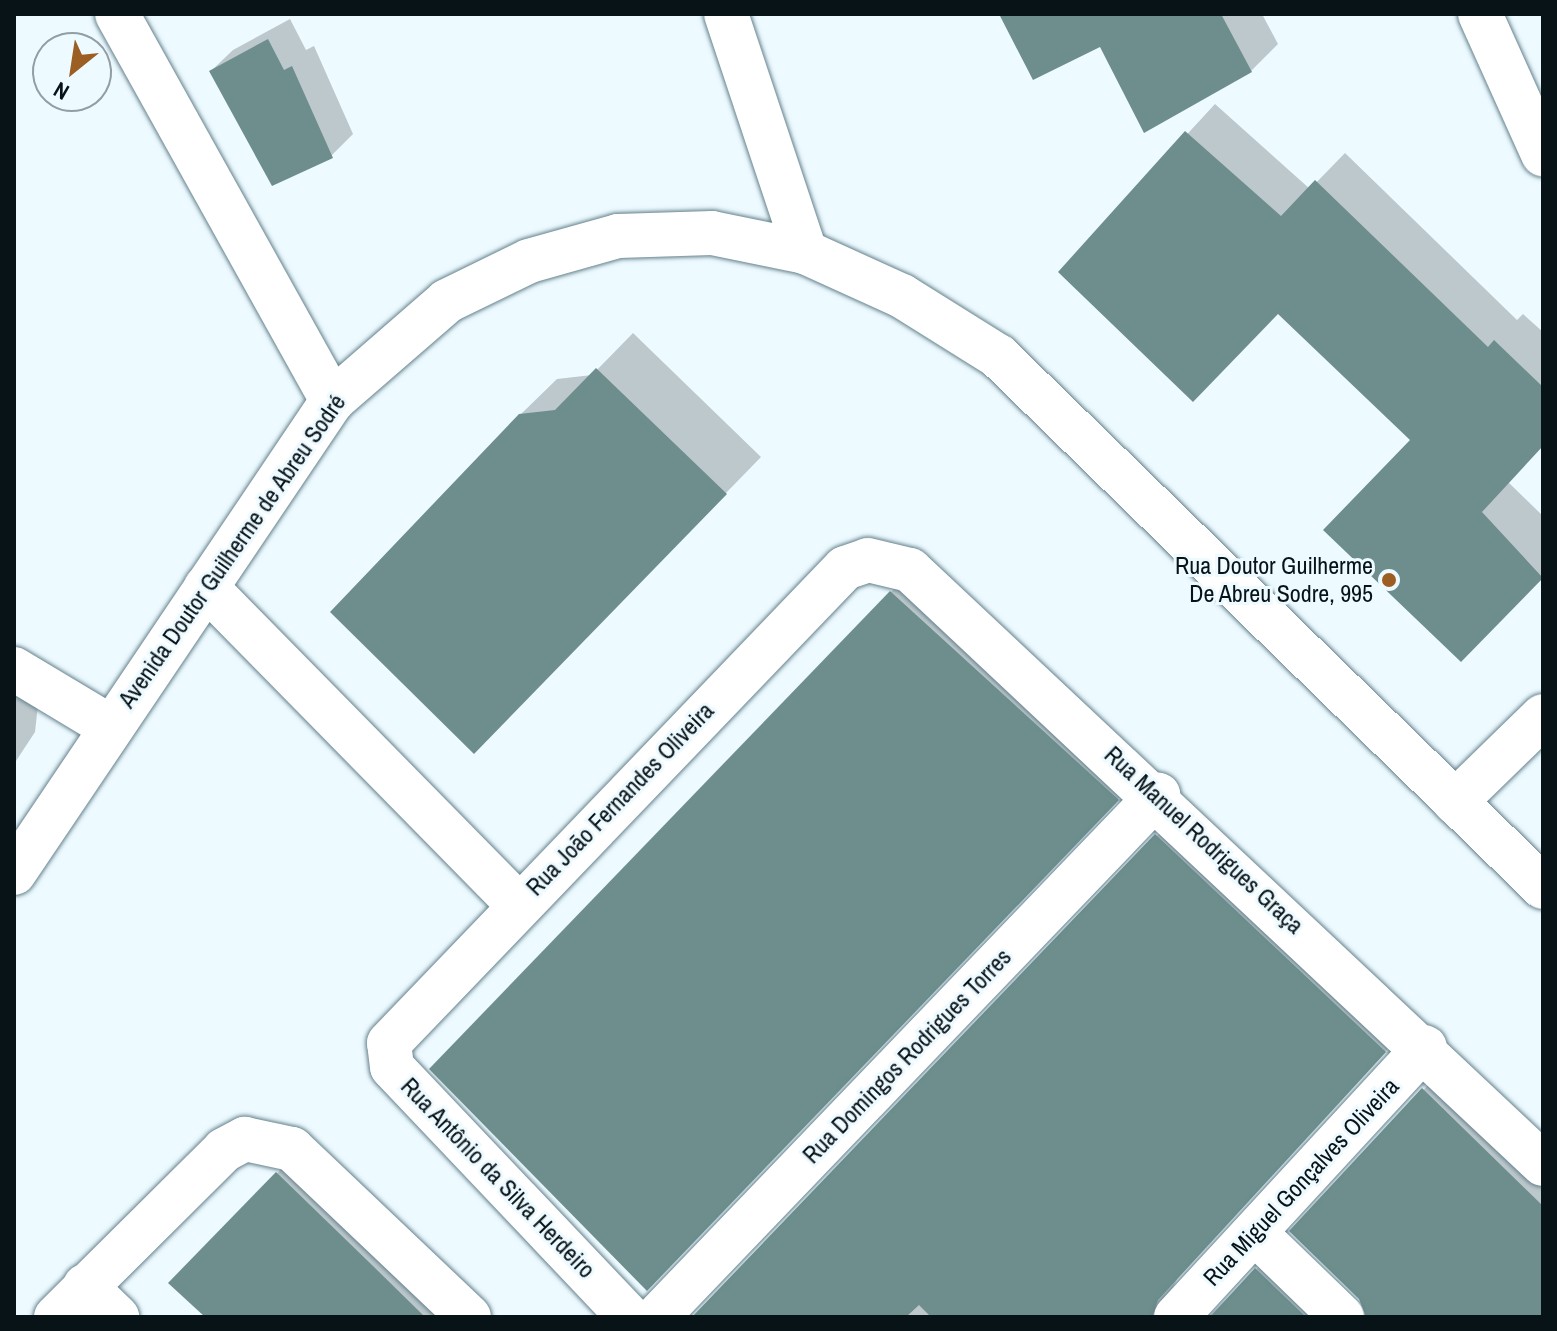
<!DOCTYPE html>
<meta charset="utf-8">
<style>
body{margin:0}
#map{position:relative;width:1557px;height:1331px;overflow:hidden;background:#edfaff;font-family:"Archivo Narrow",sans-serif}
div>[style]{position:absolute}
.shadow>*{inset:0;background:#0003}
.building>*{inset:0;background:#6d8e8c}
.roads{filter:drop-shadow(0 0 2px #64818c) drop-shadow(0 0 2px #64818c)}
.minor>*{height:44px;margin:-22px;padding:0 22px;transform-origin:22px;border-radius:22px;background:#fff}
.dots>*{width:22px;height:22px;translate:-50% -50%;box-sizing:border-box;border:4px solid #edfaff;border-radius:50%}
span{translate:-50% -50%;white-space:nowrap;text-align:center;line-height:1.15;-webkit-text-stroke:6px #edfaff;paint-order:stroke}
.street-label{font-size:24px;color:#081318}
.poi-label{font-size:24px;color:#081318}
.right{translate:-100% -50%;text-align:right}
.frame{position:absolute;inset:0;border:16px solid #081318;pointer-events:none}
.north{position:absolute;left:32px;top:32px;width:80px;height:80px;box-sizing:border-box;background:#edfaff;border:2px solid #919ea3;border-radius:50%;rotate:210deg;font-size:22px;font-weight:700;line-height:32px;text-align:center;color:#081318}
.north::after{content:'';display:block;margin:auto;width:28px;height:36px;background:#9c5e23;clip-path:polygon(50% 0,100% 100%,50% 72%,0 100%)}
</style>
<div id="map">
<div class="shadow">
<div style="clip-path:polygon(1086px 14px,1262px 14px,1278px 44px,1251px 71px)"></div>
<div style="clip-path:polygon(290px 19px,306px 50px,314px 46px,353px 134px,331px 156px,211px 71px,233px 50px)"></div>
<div style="clip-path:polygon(1215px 104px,1310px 189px,1345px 153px,1517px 320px,1523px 314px,1543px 332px,1543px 445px,1508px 482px,1543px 516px,1543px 576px,1489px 631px,1413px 439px,1278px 312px,1060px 272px)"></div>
<div style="clip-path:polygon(633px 333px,761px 457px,510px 715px,520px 415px,557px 379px,592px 375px)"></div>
<div style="clip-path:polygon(906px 577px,1140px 776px,670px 1265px,882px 601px)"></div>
<div style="clip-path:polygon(14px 688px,38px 705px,35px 732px,14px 764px)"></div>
<div style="clip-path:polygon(1177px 815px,1405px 1030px,1178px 1277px,1172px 1290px,1185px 1317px,694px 1317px)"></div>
<div style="clip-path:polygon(1444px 1068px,1543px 1164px,1543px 1317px,1367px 1317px,1362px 1299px,1292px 1231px)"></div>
<div style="clip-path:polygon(294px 1156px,460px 1317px,208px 1317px,171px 1283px)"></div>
<div style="clip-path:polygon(1277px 1249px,1354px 1317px,1208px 1317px)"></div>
</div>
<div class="building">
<div style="clip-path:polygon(999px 14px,1221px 14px,1252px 72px,1144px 133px,1100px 47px,1033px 80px)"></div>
<div style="clip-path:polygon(268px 39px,284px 70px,292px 66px,333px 158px,272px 186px,209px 71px)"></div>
<div style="clip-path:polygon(1185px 131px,1281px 216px,1315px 180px,1488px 347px,1494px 340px,1543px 387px,1543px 446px,1482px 512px,1543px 578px,1461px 662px,1323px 530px,1410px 440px,1278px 314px,1193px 402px,1058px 272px)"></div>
<div style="clip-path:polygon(596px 368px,727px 494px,474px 754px,330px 612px,519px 414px,555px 410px)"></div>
<div style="clip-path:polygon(890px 591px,1119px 800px,647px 1291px,429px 1069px)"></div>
<div style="clip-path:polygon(1155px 834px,1386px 1052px,1158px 1300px,1152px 1317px,931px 1317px,919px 1305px,906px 1317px,692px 1317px)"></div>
<div style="clip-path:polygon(1422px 1088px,1543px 1206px,1543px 1317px,1366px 1317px,1359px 1299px,1289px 1231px)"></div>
<div style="clip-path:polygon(276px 1172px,373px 1266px,425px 1317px,205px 1317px,168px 1283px)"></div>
<div style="clip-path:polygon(1255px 1268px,1306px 1317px,1210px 1317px)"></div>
</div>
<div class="roads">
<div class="minor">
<div style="left:117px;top:14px;width:443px;rotate:60.9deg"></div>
<div style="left:726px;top:14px;width:251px;rotate:71.6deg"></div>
<div style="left:1480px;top:14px;width:154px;rotate:65.8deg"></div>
<div style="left:206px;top:587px;width:445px;rotate:45.5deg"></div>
<div style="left:14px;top:669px;width:111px;rotate:31deg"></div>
<div style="left:1455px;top:802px;width:123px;rotate:-44.3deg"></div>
<div style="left:14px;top:873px;width:569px;rotate:-56.03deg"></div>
<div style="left:332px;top:401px;width:152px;rotate:-41deg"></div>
<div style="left:447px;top:301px;width:91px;rotate:-26deg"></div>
<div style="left:529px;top:261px;width:92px;rotate:-15.7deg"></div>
<div style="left:618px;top:236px;width:94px;rotate:-1.8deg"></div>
<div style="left:712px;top:233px;width:95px;rotate:11.5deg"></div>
<div style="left:805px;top:252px;width:107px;rotate:24.4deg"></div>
<div style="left:902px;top:296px;width:113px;rotate:32deg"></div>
<div style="left:998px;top:356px;width:761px;rotate:44.25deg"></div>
<div style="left:1255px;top:1233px;width:121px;rotate:44deg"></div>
<div style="left:85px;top:1286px;width:45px;rotate:44.1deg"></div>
<div style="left:56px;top:1317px;width:237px;rotate:-44.8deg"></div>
<div style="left:224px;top:1150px;width:24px;rotate:-28deg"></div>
<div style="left:245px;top:1139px;width:48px;rotate:12deg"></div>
<div style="left:292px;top:1149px;width:244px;rotate:43.5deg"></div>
<div style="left:629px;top:1317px;width:344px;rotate:-133.5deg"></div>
<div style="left:392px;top:1067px;width:24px;rotate:-97deg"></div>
<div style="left:389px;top:1043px;width:658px;rotate:-46.17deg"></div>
<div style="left:845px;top:568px;width:24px;rotate:-19deg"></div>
<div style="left:868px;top:560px;width:43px;rotate:13.4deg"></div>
<div style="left:910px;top:570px;width:868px;rotate:43.18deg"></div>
<div style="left:657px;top:1317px;width:724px;rotate:-46.18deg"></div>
<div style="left:1176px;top:1317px;width:367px;rotate:-47.3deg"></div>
</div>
</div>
<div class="dots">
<div style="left:1389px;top:580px;background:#9c5e23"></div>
</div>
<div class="street-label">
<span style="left:232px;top:551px;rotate:-55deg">Avenida Doutor Guilherme de Abreu Sodré</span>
<span style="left:620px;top:799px;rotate:-46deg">Rua João Fernandes Oliveira</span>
<span style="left:1204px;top:840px;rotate:43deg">Rua Manuel Rodrigues Graça</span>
<span style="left:907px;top:1056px;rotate:-46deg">Rua Domingos Rodrigues Torres</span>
<span style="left:498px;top:1178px;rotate:46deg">Rua Antônio da Silva Herdeiro</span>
<span style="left:1301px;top:1182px;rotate:-47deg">Rua Miguel Gonçalves Oliveira</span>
</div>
<div class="poi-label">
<span class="right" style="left:1373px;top:580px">Rua Doutor Guilherme<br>De Abreu Sodre, 995</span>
</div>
<div class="frame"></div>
<div class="north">N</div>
</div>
